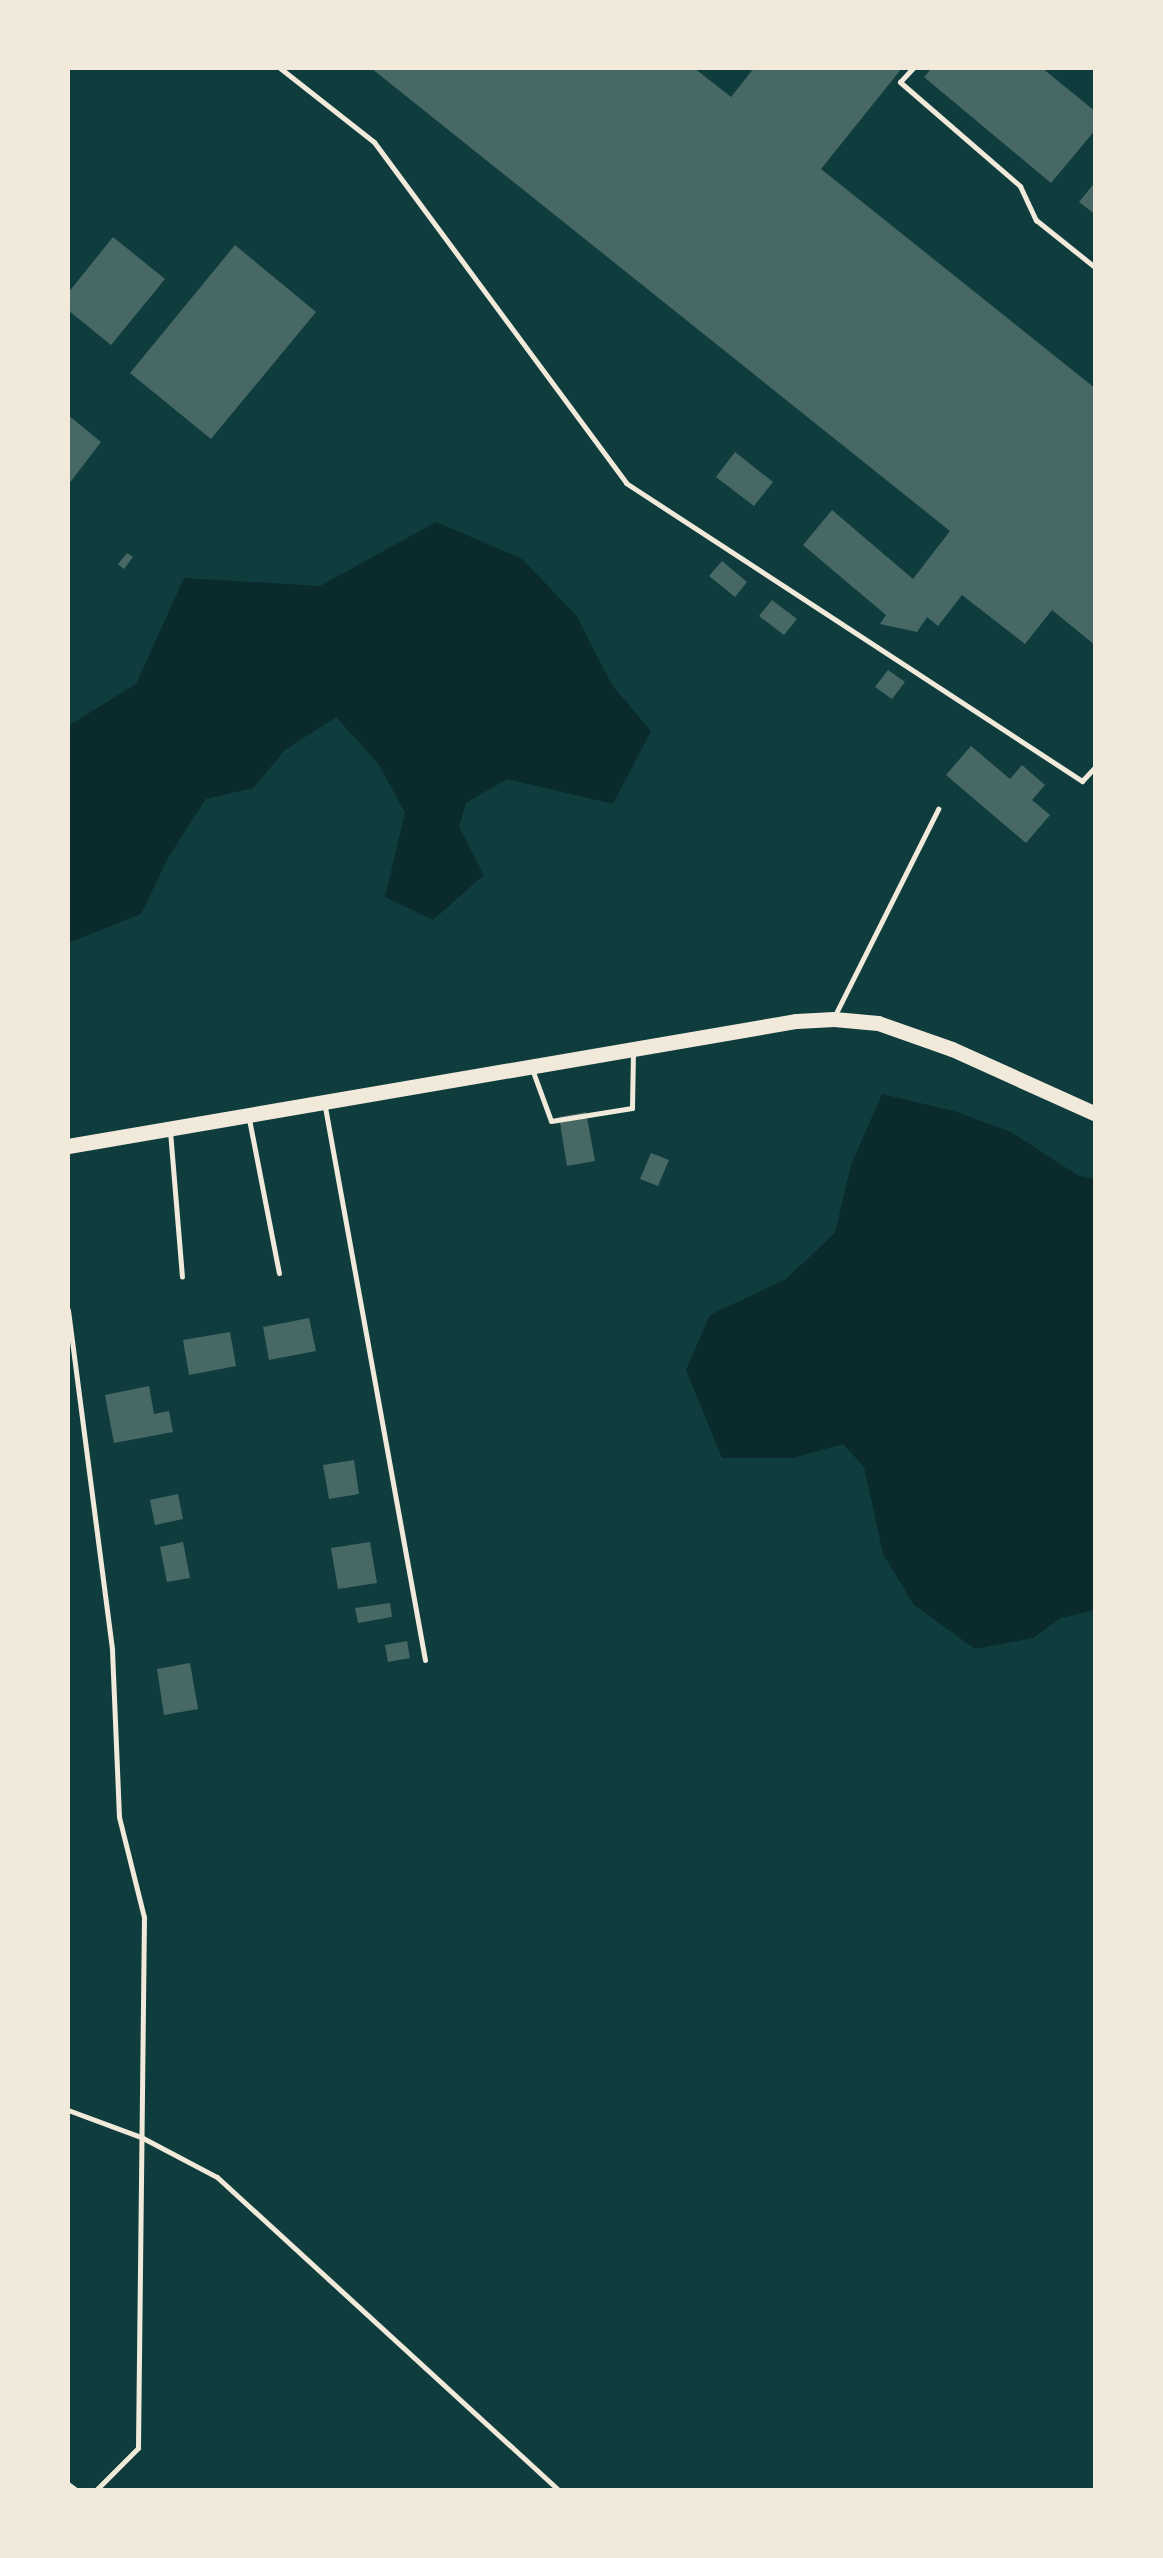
<!DOCTYPE html>
<style>
body{margin:0}
#map{position:relative;width:1163px;height:2558px;overflow:hidden;background:#0f3d3e;font-family:"Nunito Sans",sans-serif}
div>[style]{position:absolute}
.water>*{inset:0;background:#0a2a2b}
.building>*{inset:0;background:#486865}
.service>*{height:5px;margin:-2.5px;padding:0 2.5px;transform-origin:2.5px;border-radius:2.5px;background:#f1e9da}
.secondary>*{height:15px;margin:-7.5px;padding:0 7.5px;transform-origin:7.5px;border-radius:7.5px;background:#f1e9da}
span{translate:-50% -50%;white-space:nowrap;text-align:center;line-height:1.15;-webkit-text-stroke:10px #f1e9da;paint-order:stroke}
.frame{position:absolute;inset:0;border:70px solid #f1e9da;pointer-events:none}
</style>
<div id="map">
<div class="water">
<div style="clip-path:polygon(436px 522px,522px 559px,576px 615px,612px 685px,651px 731px,613px 804px,507px 779px,466px 803px,459px 827px,484px 875px,433px 920px,385px 897px,405px 812px,377px 762px,336px 717px,285px 750px,253px 788px,206px 799px,169px 856px,141px 914px,68px 943px,68px 726px,136px 684px,184px 578px,320px 586px)"></div>
<div style="clip-path:polygon(882px 1094px,954px 1111px,1011px 1132px,1079px 1176px,1095px 1179px,1095px 1610px,1061px 1618px,1033px 1638px,975px 1649px,914px 1605px,883px 1554px,864px 1467px,843px 1444px,793px 1458px,722px 1458px,686px 1370px,710px 1315px,786px 1279px,835px 1233px,851px 1165px)"></div>
</div>
<div class="building">
<div style="clip-path:polygon(371px 68px,694px 68px,731px 97px,754px 68px,902px 68px,821px 169px,1096px 389px,1096px 646px,1052px 610px,1025px 644px,962px 595px,938px 626px,927px 617px,917px 632px,880px 624px,886px 615px,803px 545px,832px 510px,913px 579px,950px 531px)"></div>
<div style="clip-path:polygon(932px 68px,1042px 68px,1096px 112px,1096px 129px,1051px 183px,924px 77px)"></div>
<div style="clip-path:polygon(1096px 181px,1096px 215px,1079px 202px)"></div>
<div style="clip-path:polygon(113px 237px,165px 279px,111px 345px,68px 310px,68px 293px)"></div>
<div style="clip-path:polygon(235px 245px,316px 312px,211px 439px,130px 373px)"></div>
<div style="clip-path:polygon(68px 415px,101px 442px,68px 485px)"></div>
<div style="clip-path:polygon(735px 452px,773px 482px,754px 506px,716px 477px)"></div>
<div style="clip-path:polygon(127px 553px,133px 557px,124px 569px,118px 564px)"></div>
<div style="clip-path:polygon(722px 561px,747px 582px,735px 597px,709px 576px)"></div>
<div style="clip-path:polygon(772px 600px,797px 619px,784px 635px,759px 616px)"></div>
<div style="clip-path:polygon(888px 670px,905px 682px,892px 699px,875px 687px)"></div>
<div style="clip-path:polygon(971px 746px,1010px 779px,1022px 765px,1045px 785px,1032px 800px,1050px 815px,1026px 843px,946px 775px)"></div>
<div style="clip-path:polygon(586px 1112px,595px 1161px,567px 1166px,559px 1117px)"></div>
<div style="clip-path:polygon(651px 1153px,669px 1160px,658px 1186px,640px 1179px)"></div>
<div style="clip-path:polygon(309px 1318px,316px 1351px,269px 1360px,263px 1327px)"></div>
<div style="clip-path:polygon(230px 1332px,236px 1366px,189px 1375px,183px 1340px)"></div>
<div style="clip-path:polygon(149px 1386px,154px 1414px,169px 1411px,173px 1432px,114px 1443px,105px 1395px)"></div>
<div style="clip-path:polygon(354px 1460px,359px 1494px,329px 1499px,323px 1465px)"></div>
<div style="clip-path:polygon(178px 1494px,183px 1519px,155px 1525px,150px 1500px)"></div>
<div style="clip-path:polygon(183px 1542px,190px 1578px,167px 1582px,160px 1547px)"></div>
<div style="clip-path:polygon(370px 1542px,377px 1583px,338px 1589px,331px 1548px)"></div>
<div style="clip-path:polygon(390px 1603px,392px 1617px,358px 1623px,355px 1608px)"></div>
<div style="clip-path:polygon(407px 1641px,410px 1658px,388px 1662px,385px 1645px)"></div>
<div style="clip-path:polygon(190px 1663px,198px 1709px,164px 1715px,157px 1669px)"></div>
</div>
<div class="service">
<div style="left:280px;top:68px;width:120px;rotate:38.2deg"></div>
<div style="left:374px;top:142px;width:424px;rotate:53.5deg"></div>
<div style="left:626px;top:483px;width:545px;rotate:33.16deg"></div>
<div style="left:1082px;top:781px;width:21px;rotate:-47deg"></div>
<div style="left:913px;top:68px;width:19px;rotate:133deg"></div>
<div style="left:900px;top:82px;width:159px;rotate:40.9deg"></div>
<div style="left:1020px;top:186px;width:38px;rotate:65deg"></div>
<div style="left:1036px;top:220px;width:77px;rotate:38.7deg"></div>
<div style="left:834px;top:1017px;width:233px;rotate:-63.4deg"></div>
<div style="left:532px;top:1069px;width:55px;rotate:69.9deg"></div>
<div style="left:551px;top:1121px;width:82px;rotate:-9.1deg"></div>
<div style="left:632px;top:1108px;width:57px;rotate:-89deg"></div>
<div style="left:325px;top:1107px;width:562px;rotate:79.75deg"></div>
<div style="left:249px;top:1119px;width:157px;rotate:79deg"></div>
<div style="left:170px;top:1131px;width:146px;rotate:85.3deg"></div>
<div style="left:68px;top:1310px;width:343px;rotate:82.6deg"></div>
<div style="left:112px;top:1650px;width:167px;rotate:87.6deg"></div>
<div style="left:119px;top:1817px;width:103px;rotate:76deg"></div>
<div style="left:144px;top:1917px;width:531px;rotate:90.65deg"></div>
<div style="left:138px;top:2448px;width:59px;rotate:135deg"></div>
<div style="left:68px;top:2110px;width:78px;rotate:20.3deg"></div>
<div style="left:141px;top:2137px;width:86px;rotate:27.8deg"></div>
<div style="left:217px;top:2177px;width:464px;rotate:42.5deg"></div>
<div style="left:68px;top:2484px;width:10px;rotate:37deg"></div>
</div>
<div class="secondary">
<div style="left:68px;top:1146px;width:739px;rotate:-9.74deg"></div>
<div style="left:796px;top:1021px;width:38px;rotate:-3deg"></div>
<div style="left:834px;top:1019px;width:44px;rotate:5.2deg"></div>
<div style="left:878px;top:1023px;width:78px;rotate:19.4deg"></div>
<div style="left:952px;top:1049px;width:158px;rotate:24.3deg"></div>
</div>
<div class="frame"></div>
</div>
